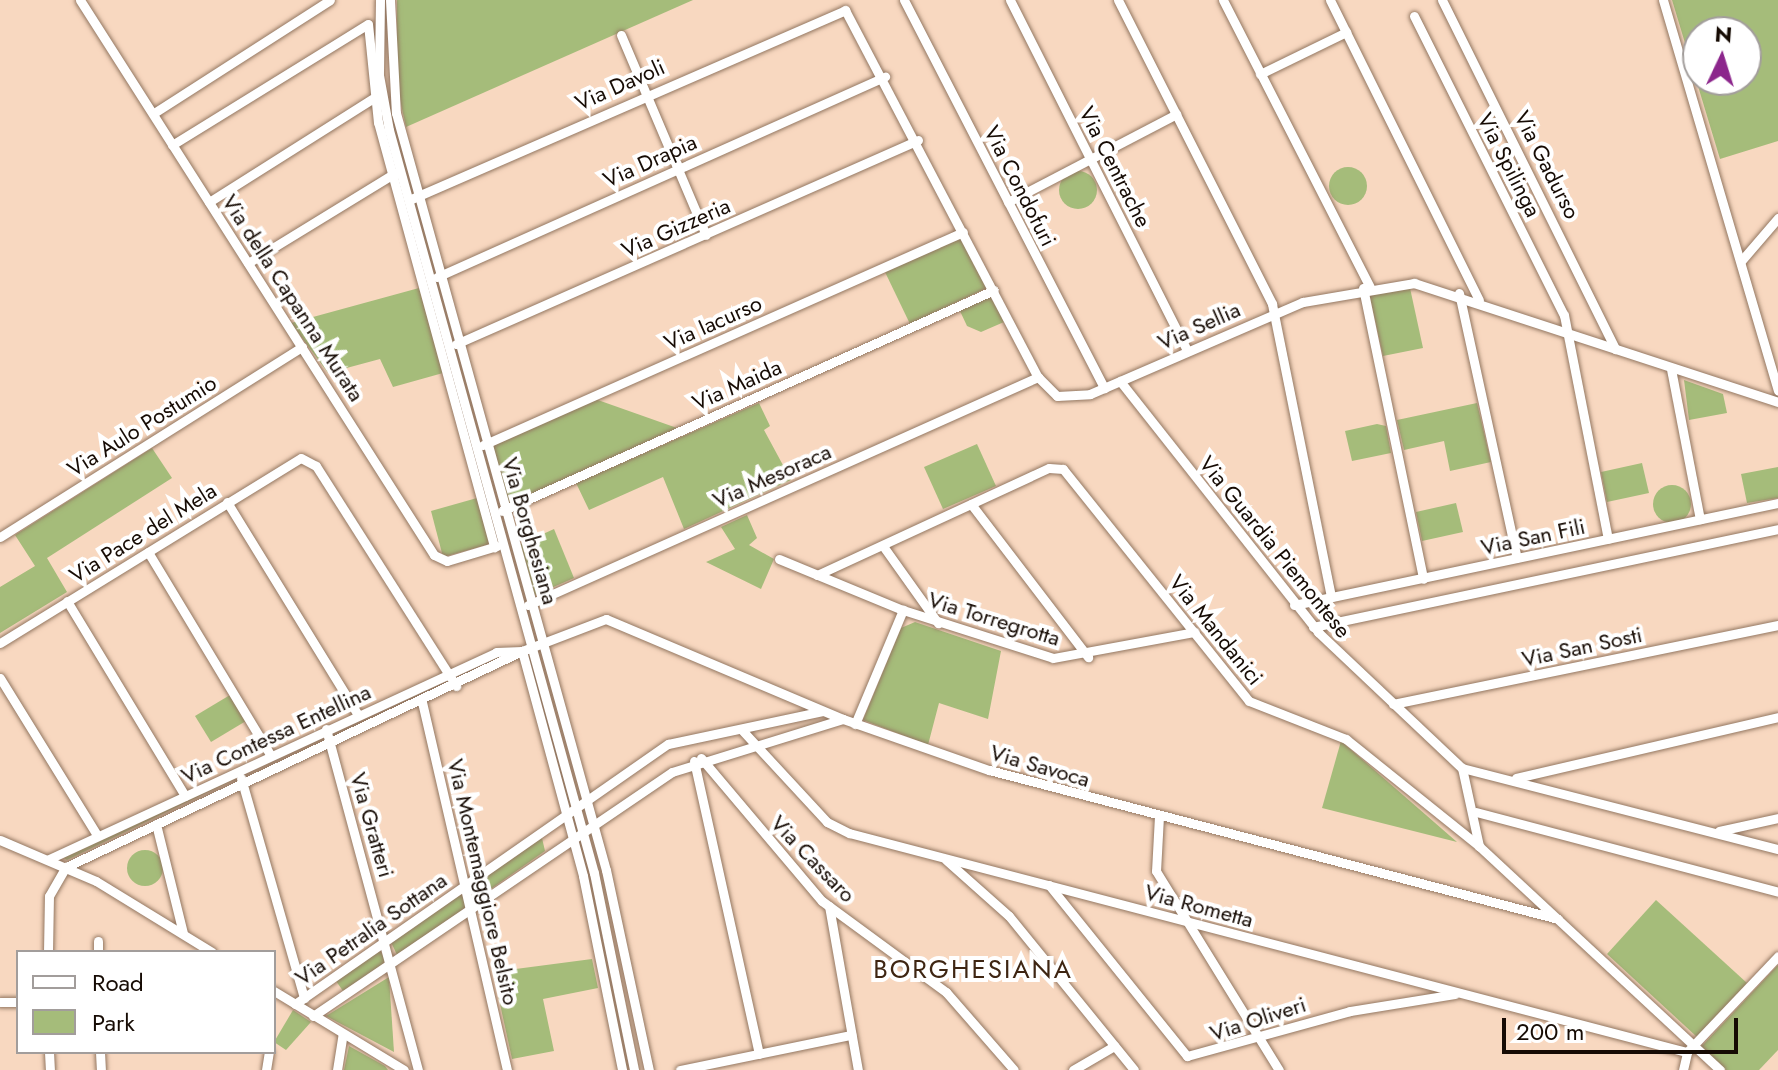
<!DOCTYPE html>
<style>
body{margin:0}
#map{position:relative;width:1778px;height:1070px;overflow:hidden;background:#f8d8c0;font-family:Jost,sans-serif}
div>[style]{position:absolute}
.green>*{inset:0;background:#a5bc7a}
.round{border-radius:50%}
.roads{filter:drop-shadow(0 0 2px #937761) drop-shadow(0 0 2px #937761)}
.minor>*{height:9px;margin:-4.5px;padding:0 4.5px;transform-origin:4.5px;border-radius:4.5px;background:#fff}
span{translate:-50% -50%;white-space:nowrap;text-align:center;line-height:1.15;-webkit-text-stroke:8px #fff;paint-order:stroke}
.street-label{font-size:22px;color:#160b04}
.quarter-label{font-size:26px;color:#3e2512;letter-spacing:2px}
.legend{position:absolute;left:16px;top:950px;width:260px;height:104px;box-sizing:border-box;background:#fff;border:2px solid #a29d9b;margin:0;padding:10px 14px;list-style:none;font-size:24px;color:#160b04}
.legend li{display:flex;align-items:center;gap:16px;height:40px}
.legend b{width:40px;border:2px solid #a29d9b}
.north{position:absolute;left:1682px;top:16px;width:80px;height:80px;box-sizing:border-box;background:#fff;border:2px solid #a29d9b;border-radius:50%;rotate:4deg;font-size:22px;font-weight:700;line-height:32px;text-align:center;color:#160b04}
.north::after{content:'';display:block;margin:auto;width:28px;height:36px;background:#8c268c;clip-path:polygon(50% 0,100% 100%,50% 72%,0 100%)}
.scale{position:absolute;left:1502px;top:1018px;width:236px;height:36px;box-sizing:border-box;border:4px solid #160b04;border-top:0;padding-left:10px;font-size:24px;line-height:28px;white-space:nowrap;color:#160b04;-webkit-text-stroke:6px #fff;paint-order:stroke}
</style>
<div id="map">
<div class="green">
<div style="clip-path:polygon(397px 0,693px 0,406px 127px,397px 86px)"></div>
<div style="clip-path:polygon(evenodd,1672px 0,1778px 0,1778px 141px,1720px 159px,1672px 0,1698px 32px,1746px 32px,1746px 80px,1698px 80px,1698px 32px)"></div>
<div class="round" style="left:1329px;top:167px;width:38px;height:38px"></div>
<div class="round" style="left:1059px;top:171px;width:38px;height:38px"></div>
<div style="clip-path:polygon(962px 236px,987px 288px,910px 324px,885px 272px)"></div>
<div style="clip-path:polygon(419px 288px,443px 373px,393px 387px,380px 359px,328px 373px,291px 323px)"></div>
<div style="clip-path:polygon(1410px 288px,1423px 348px,1383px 356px,1369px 293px)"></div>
<div style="clip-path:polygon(992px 296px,1004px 322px,981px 332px,967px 326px,960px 311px)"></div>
<div style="clip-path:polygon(1684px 380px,1723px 394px,1727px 413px,1689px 420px)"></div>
<div style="clip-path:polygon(595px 399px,677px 428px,507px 506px,493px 446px)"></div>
<div style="clip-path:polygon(759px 403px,770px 426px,764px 430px,791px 480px,684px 529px,663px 477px,589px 510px,576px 483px)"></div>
<div style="clip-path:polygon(1477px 403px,1491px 462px,1450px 471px,1444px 441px,1404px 450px,1397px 420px)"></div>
<div style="clip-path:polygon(1377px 424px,1386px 426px,1391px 453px,1352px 461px,1345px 431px)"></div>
<div style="clip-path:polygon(977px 444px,996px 486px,943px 509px,924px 467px)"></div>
<div style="clip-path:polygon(152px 448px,172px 478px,47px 558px,67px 592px,0 633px,0 587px,35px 566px,15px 535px)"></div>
<div style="clip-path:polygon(1642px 463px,1649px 493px,1607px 502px,1601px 472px)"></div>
<div style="clip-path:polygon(1778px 467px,1778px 498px,1747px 503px,1741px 474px)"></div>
<div class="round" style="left:1653px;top:485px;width:38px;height:38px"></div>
<div style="clip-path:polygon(477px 498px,490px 544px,443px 557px,431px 511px)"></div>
<div style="clip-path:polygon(1456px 503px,1463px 532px,1422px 541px,1416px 512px)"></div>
<div style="clip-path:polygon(747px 515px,757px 538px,749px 545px,774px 559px,761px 589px,706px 562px,735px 549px,721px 527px)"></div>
<div style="clip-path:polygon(554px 529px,574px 578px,533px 596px,519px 545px)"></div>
<div style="clip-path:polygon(915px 622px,1001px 651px,988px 719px,939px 703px,928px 745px,863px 720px,901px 628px)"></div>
<div style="clip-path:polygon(230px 695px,246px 721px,211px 742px,195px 716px)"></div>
<div style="clip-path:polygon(1341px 741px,1457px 842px,1322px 808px)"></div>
<div style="clip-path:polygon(237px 778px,67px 860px,62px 857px,236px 777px)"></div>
<div style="clip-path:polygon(542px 838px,545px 851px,478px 898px,473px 885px)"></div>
<div class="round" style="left:127px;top:850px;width:36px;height:36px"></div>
<div style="clip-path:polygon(465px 889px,471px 904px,397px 955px,391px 942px)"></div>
<div style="clip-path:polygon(1656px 900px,1747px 983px,1697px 1037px,1607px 954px)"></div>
<div style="clip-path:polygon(380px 951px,387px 961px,343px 991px,336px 981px)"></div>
<div style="clip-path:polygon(592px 959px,598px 988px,543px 999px,554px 1051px,512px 1059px,493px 972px)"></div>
<div style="clip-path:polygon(1778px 965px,1778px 1050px,1759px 1070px,1726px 1070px,1701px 1047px)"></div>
<div style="clip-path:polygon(389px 977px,394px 1052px,326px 1016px)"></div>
<div style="clip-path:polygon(293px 1010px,311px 1022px,286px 1050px,274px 1042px)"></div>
<div style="clip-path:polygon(349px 1046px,385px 1066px,388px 1070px,344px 1070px)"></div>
</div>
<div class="roads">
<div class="minor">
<div style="left:80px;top:0;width:658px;rotate:57.47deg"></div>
<div style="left:434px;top:555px;width:14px;rotate:25deg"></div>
<div style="left:447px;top:561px;width:52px;rotate:-16.7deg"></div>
<div style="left:380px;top:0;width:75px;rotate:90.8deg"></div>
<div style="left:379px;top:75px;width:56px;rotate:79.7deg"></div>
<div style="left:389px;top:130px;width:771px;rotate:74.58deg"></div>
<div style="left:594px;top:873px;width:201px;rotate:78.5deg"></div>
<div style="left:390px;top:0;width:113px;rotate:87deg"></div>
<div style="left:396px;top:113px;width:786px;rotate:74.5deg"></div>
<div style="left:606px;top:870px;width:205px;rotate:77.9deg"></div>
<div style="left:904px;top:0;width:437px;rotate:62.7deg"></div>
<div style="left:1010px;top:0;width:393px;rotate:63.2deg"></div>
<div style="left:1118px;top:0;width:341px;rotate:63.1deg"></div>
<div style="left:1272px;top:304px;width:299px;rotate:78.6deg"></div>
<div style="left:1223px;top:0;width:322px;rotate:62.9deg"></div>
<div style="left:1330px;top:0;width:335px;rotate:63.6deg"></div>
<div style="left:1442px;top:0;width:390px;rotate:63.6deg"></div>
<div style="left:1663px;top:0;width:407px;rotate:73.6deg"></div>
<div style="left:1414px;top:16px;width:335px;rotate:63.4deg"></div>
<div style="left:1564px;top:315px;width:228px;rotate:78.9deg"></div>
<div style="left:621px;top:35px;width:217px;rotate:67deg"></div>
<div style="left:1260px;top:74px;width:96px;rotate:-26deg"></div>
<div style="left:154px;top:113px;width:209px;rotate:-32.7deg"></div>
<div style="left:172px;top:145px;width:230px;rotate:-31.7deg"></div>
<div style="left:368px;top:24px;width:99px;rotate:84.2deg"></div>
<div style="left:378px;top:122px;width:441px;rotate:74.7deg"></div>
<div style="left:409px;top:200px;width:476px;rotate:-23.5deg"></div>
<div style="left:845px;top:10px;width:415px;rotate:62.3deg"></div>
<div style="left:1038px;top:377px;width:27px;rotate:45deg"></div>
<div style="left:1057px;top:396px;width:33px;rotate:-3deg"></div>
<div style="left:1090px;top:394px;width:232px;rotate:-23.4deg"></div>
<div style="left:1303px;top:302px;width:113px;rotate:-9.7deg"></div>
<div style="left:1414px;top:283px;width:383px;rotate:18.1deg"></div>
<div style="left:209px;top:202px;width:193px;rotate:-32.3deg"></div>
<div style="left:1008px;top:202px;width:190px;rotate:-27.6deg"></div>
<div style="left:1741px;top:261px;width:57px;rotate:-49.3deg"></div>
<div style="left:248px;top:263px;width:172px;rotate:-31.5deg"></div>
<div style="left:437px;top:277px;width:491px;rotate:-24.1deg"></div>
<div style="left:1363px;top:288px;width:297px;rotate:78.3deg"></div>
<div style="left:1459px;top:293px;width:271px;rotate:77.7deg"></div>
<div style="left:456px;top:344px;width:505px;rotate:-23.82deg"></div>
<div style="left:1671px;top:369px;width:153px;rotate:79.1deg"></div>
<div style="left:1120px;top:381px;width:320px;rotate:51.7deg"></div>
<div style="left:1318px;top:632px;width:198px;rotate:43.4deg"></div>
<div style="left:1462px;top:768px;width:80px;rotate:77.7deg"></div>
<div style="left:483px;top:445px;width:525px;rotate:-23.93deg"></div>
<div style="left:227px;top:502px;width:250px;rotate:58.4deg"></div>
<div style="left:971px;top:504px;width:193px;rotate:52.6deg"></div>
<div style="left:502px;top:511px;width:539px;rotate:-24.19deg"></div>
<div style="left:0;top:537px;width:357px;rotate:-32.2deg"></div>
<div style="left:883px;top:546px;width:95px;rotate:54.5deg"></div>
<div style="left:148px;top:552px;width:236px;rotate:58.9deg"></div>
<div style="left:779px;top:559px;width:134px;rotate:22.4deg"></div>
<div style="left:903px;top:610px;width:157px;rotate:17.7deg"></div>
<div style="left:1053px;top:658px;width:144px;rotate:-10.4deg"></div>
<div style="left:817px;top:575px;width:255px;rotate:-24.8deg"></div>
<div style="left:1049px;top:468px;width:14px;rotate:4deg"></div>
<div style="left:1063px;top:469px;width:297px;rotate:51.3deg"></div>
<div style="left:1249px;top:701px;width:104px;rotate:21.4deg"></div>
<div style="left:1346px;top:739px;width:171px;rotate:38.8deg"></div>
<div style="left:1479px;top:846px;width:329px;rotate:42.9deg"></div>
<div style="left:67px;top:601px;width:228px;rotate:58.8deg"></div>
<div style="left:528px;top:605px;width:559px;rotate:-24.09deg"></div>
<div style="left:1294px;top:605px;width:495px;rotate:-11.9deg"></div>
<div style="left:1313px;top:627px;width:475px;rotate:-11.9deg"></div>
<div style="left:0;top:643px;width:353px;rotate:-31.6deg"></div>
<div style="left:301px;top:458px;width:17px;rotate:28deg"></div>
<div style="left:316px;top:466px;width:261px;rotate:57.5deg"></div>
<div style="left:522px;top:651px;width:233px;rotate:74.8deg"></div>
<div style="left:583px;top:876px;width:198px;rotate:78.6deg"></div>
<div style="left:0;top:678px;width:185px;rotate:58.3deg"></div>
<div style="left:422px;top:702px;width:378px;rotate:77deg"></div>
<div style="left:1393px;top:704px;width:393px;rotate:-11.6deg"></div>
<div style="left:855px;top:724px;width:124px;rotate:-67.2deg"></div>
<div style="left:326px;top:729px;width:353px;rotate:74.9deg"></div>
<div style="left:741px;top:729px;width:127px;rotate:47.2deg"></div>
<div style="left:827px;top:822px;width:25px;rotate:27deg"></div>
<div style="left:849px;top:833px;width:866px;rotate:14.65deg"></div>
<div style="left:701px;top:758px;width:187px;rotate:49.8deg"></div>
<div style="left:822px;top:901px;width:154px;rotate:36.3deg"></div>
<div style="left:946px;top:992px;width:103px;rotate:48.9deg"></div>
<div style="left:694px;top:761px;width:300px;rotate:77.5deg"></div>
<div style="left:1462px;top:768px;width:326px;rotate:14.4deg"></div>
<div style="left:241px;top:778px;width:229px;rotate:74deg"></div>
<div style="left:1516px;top:778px;width:269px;rotate:-13.1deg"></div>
<div style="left:1476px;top:812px;width:312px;rotate:14.8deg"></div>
<div style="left:1159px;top:816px;width:55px;rotate:93.1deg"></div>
<div style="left:1156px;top:871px;width:234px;rotate:58.3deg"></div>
<div style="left:156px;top:824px;width:112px;rotate:76.1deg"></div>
<div style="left:1719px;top:831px;width:60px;rotate:-12.4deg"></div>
<div style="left:0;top:840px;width:104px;rotate:23.1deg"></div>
<div style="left:96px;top:881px;width:136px;rotate:31.5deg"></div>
<div style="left:49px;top:859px;width:493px;rotate:-24.8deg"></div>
<div style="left:496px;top:652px;width:26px;rotate:-2deg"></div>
<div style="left:946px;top:860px;width:84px;rotate:41.6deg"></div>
<div style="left:1009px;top:916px;width:198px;rotate:50.9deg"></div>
<div style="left:1049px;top:885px;width:220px;rotate:51.1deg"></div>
<div style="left:1187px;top:1056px;width:169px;rotate:-15.4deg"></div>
<div style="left:1350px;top:1011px;width:106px;rotate:-9.2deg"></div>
<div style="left:829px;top:906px;width:167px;rotate:80deg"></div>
<div style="left:98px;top:941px;width:11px;rotate:90deg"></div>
<div style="left:48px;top:952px;width:56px;rotate:-89deg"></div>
<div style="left:49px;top:896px;width:34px;rotate:-60deg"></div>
<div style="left:66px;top:867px;width:505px;rotate:-25.35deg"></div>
<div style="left:522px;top:651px;width:90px;rotate:-20.9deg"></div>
<div style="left:606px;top:619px;width:257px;rotate:22.9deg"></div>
<div style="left:843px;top:719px;width:155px;rotate:19.3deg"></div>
<div style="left:989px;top:770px;width:588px;rotate:14.67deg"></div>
<div style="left:274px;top:991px;width:152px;rotate:31.3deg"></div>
<div style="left:0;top:1002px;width:18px"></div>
<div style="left:295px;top:1004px;width:455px;rotate:-34.9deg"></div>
<div style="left:668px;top:744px;width:158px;rotate:-12deg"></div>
<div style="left:313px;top:1016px;width:434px;rotate:-34.2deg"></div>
<div style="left:672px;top:772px;width:179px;rotate:-17.2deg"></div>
<div style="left:49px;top:1052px;width:18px;rotate:87deg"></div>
<div style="left:100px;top:1052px;width:18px;rotate:87deg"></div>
<div style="left:266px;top:1070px;width:18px;rotate:-81deg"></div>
<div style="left:337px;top:1070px;width:36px;rotate:-81deg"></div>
<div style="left:680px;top:1070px;width:175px;rotate:-11.6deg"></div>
<div style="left:1073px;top:1070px;width:48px;rotate:-30.3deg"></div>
<div style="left:1683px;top:1070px;width:18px;rotate:-77deg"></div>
<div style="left:1687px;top:1052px;width:132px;rotate:-46.5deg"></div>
</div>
</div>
<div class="street-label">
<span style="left:620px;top:85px;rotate:-24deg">Via Davoli</span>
<span style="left:650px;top:161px;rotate:-24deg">Via Drapia</span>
<span style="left:1509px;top:165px;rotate:63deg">Via Spilinga</span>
<span style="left:1547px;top:165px;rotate:63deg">Via Gadurso</span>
<span style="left:1115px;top:167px;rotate:63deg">Via Centrache</span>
<span style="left:1020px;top:186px;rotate:63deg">Via Condofuri</span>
<span style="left:676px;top:228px;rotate:-24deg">Via Gizzeria</span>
<span style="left:293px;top:298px;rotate:57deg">Via della Capanna Murata</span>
<span style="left:713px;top:323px;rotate:-24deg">Via Iacurso</span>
<span style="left:1199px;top:326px;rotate:-24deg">Via Sellia</span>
<span style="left:737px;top:385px;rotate:-24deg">Via Maida</span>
<span style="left:142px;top:426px;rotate:-32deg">Via Aulo Postumio</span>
<span style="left:772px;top:476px;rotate:-24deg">Via Mesoraca</span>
<span style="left:530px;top:531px;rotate:74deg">Via Borghesiana</span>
<span style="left:143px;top:533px;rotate:-32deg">Via Pace del Mela</span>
<span style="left:1533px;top:537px;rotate:-12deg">Via San Fili</span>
<span style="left:1275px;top:547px;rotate:51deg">Via Guardia Piemontese</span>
<span style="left:994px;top:619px;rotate:17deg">Via Torregrotta</span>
<span style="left:1216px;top:630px;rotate:51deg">Via Mandanici</span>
<span style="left:1582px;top:647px;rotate:-12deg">Via San Sosti</span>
<span style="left:276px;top:734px;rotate:-25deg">Via Contessa Entellina</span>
<span style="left:1040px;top:766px;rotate:16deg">Via Savoca</span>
<span style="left:372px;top:825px;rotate:74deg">Via Gratteri</span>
<span style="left:813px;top:859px;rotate:46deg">Via Cassaro</span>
<span style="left:483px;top:882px;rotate:77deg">Via Montemaggiore Belsito</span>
<span style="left:1199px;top:906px;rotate:15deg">Via Rometta</span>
<span style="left:371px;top:929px;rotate:-35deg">Via Petralia Sottana</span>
<span style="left:1258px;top:1019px;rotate:-18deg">Via Oliveri</span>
</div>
<div class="quarter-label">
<span style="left:973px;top:970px">BORGHESIANA</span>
</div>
<ul class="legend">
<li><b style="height:10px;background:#fff"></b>Road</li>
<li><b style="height:22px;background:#a5bc7a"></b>Park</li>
</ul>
<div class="north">N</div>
<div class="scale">200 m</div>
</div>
